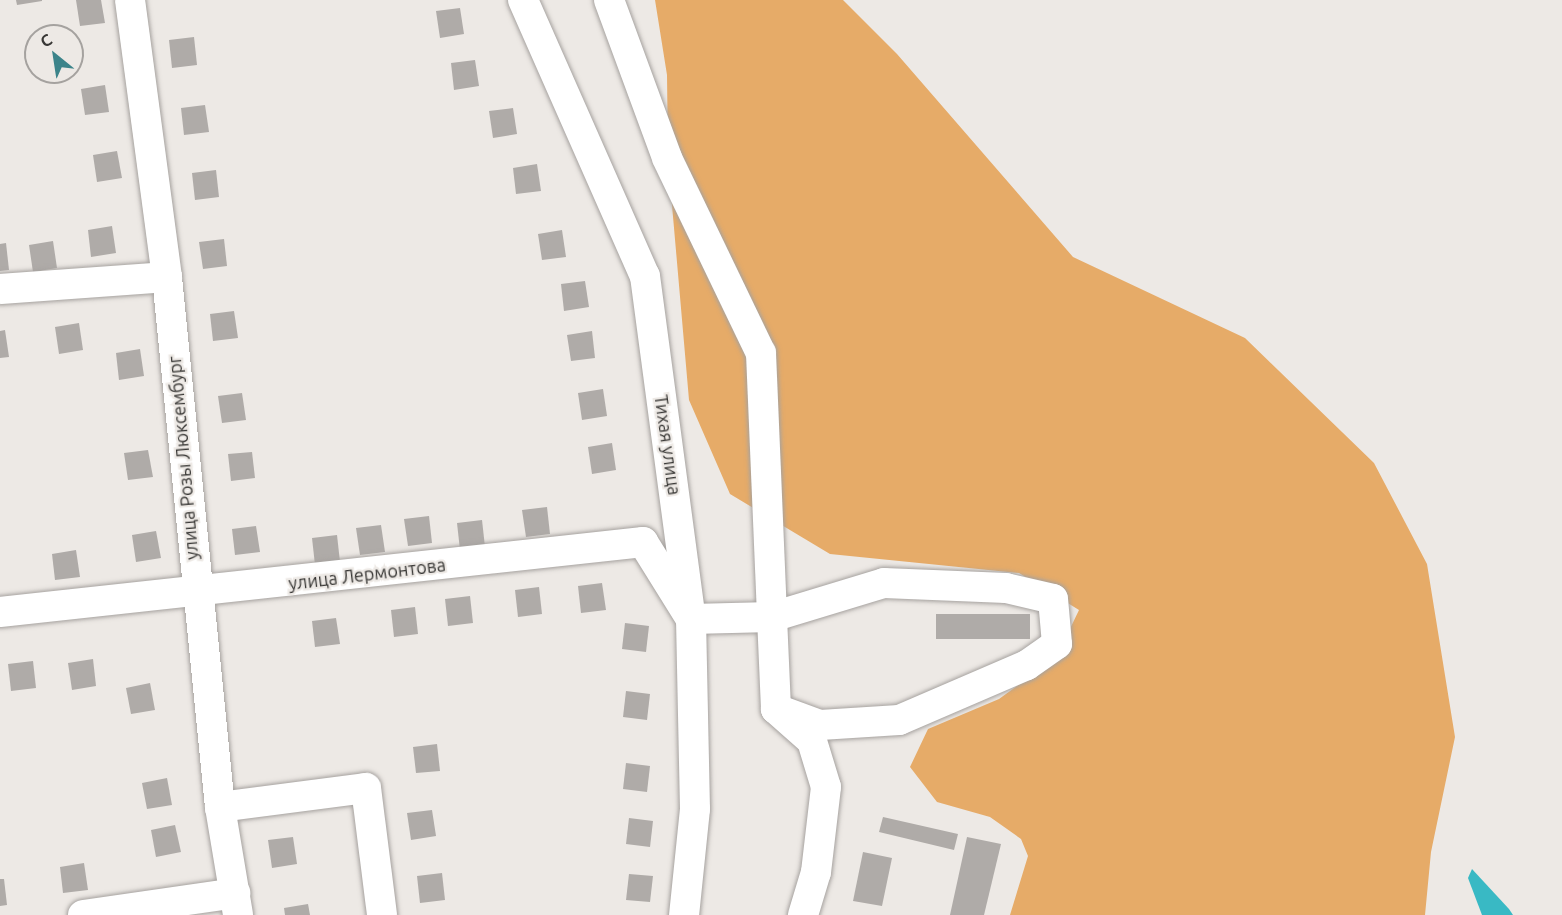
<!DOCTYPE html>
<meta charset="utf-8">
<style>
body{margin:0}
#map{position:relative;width:1562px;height:915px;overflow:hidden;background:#ede9e5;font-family:Ubuntu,sans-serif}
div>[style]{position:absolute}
.forest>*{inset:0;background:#e6ab68}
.water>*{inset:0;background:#39b9c4}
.building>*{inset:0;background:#afaba8}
.roads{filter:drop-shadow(0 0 2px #a6a29f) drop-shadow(0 0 2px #a6a29f)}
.minor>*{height:30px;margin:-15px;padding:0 15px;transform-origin:15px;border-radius:15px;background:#fff}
span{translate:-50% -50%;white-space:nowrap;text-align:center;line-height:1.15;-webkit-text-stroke:4.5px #ede9e5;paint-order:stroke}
.street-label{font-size:18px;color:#383735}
.north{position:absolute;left:24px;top:24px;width:60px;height:60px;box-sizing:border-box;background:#ede9e5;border:2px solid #a5a29f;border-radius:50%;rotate:330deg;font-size:16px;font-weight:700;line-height:24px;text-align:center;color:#383735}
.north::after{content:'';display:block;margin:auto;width:21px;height:27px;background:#3c848a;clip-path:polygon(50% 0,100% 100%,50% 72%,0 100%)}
</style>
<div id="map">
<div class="forest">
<div style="clip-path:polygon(655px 0,843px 0,897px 54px,1073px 257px,1245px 338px,1374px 463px,1427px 564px,1455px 737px,1431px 852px,1425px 915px,1010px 915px,1028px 856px,1021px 839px,990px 817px,937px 802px,910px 767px,928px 729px,999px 699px,1056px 658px,1079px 610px,1019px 573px,830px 554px,730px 494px,689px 400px,668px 159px,667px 75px)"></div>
</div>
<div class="water">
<div style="clip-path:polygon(1472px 869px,1509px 909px,1513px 915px,1482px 915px,1468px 878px)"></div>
</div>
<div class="building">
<div style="clip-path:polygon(16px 0,42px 0,42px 1px,17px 5px)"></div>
<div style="clip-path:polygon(76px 0,101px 0,105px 23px,80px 26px)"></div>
<div style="clip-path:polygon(460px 8px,464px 34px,440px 38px,436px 11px)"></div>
<div style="clip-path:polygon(194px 37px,197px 65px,172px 68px,169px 40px)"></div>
<div style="clip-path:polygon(475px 60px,479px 86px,454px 90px,451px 63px)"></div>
<div style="clip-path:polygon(105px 85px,109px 112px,85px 115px,81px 89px)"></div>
<div style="clip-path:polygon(205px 105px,209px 132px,184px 135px,181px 108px)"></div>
<div style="clip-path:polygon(513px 108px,517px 134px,493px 138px,489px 111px)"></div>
<div style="clip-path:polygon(117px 151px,122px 178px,97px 182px,93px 155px)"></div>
<div style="clip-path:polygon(537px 164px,541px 191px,516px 194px,513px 168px)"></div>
<div style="clip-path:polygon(216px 170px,219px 197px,195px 200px,192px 173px)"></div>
<div style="clip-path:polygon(112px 226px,116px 253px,91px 257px,88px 230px)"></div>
<div style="clip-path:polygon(562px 230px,566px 257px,542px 260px,538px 234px)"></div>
<div style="clip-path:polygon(224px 239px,227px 266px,203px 269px,199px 242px)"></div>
<div style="clip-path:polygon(53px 241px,57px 268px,33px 272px,29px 245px)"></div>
<div style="clip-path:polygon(6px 243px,9px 270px,0 271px,0 244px)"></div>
<div style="clip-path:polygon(585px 281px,589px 307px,564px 311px,561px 284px)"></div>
<div style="clip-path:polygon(234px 311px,238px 338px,213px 341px,210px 314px)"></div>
<div style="clip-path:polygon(79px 323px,83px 350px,59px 354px,55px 327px)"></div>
<div style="clip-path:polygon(5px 330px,9px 357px,0 358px,0 331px)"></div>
<div style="clip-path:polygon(592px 331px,595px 358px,571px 361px,567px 335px)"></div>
<div style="clip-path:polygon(140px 349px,144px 376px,119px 380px,116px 353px)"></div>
<div style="clip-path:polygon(603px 389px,607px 416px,582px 420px,578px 393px)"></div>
<div style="clip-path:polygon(242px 393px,246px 420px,222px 423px,218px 396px)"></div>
<div style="clip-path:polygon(612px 443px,616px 470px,592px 474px,588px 447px)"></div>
<div style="clip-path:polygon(148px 450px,153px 477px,128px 480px,124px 453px)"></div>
<div style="clip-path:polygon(252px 452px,255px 478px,231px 481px,228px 454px)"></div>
<div style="clip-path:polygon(547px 507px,550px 534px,526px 537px,522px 510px)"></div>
<div style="clip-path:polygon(429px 516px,432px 543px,408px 546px,404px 519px)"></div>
<div style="clip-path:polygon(482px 520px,485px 547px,460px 550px,457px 523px)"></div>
<div style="clip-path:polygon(381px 525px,385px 552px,360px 555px,356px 528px)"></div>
<div style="clip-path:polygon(256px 526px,260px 552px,235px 555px,232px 529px)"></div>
<div style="clip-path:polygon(156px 531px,161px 558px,136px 562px,132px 535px)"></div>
<div style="clip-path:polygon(337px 535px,340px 562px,315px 565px,312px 538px)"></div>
<div style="clip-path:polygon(76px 550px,80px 577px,55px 580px,52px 554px)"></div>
<div style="clip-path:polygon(602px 583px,606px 610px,581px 613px,578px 586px)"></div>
<div style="clip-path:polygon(539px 587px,542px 614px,518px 617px,515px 590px)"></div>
<div style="clip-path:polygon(470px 596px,473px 623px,448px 626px,445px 599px)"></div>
<div style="clip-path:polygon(415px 607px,418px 634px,394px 637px,391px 610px)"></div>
<div style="clip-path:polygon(936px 614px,1030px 614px,1030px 639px,936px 639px)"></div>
<div style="clip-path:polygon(336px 618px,340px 644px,315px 647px,312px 621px)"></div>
<div style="clip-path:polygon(625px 623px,649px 626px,646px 652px,622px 649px)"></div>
<div style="clip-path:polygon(93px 659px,96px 686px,72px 690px,68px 663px)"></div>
<div style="clip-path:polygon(33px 661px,36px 688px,11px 691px,8px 664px)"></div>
<div style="clip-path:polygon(150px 683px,155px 710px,131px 714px,126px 688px)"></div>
<div style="clip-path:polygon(626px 691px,650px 694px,647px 720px,623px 717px)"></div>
<div style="clip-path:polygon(437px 744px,440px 771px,416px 773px,413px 747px)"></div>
<div style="clip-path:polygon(626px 763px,650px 766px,647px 792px,623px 789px)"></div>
<div style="clip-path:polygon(167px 778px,172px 805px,147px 809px,142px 783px)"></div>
<div style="clip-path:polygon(432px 810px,436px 836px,411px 840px,407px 813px)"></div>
<div style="clip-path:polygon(883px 817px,958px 834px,954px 850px,879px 832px)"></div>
<div style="clip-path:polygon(629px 818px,653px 821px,650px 847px,626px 844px)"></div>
<div style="clip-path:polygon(175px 825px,181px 852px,156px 857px,151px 830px)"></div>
<div style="clip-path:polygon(293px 837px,297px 864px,272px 868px,268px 840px)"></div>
<div style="clip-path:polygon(967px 837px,1001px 844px,984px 915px,950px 915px)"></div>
<div style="clip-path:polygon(863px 852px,892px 858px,882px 906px,853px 901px)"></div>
<div style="clip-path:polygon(84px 863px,88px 890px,63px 893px,60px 867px)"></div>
<div style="clip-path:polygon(442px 873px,445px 900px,420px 903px,417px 876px)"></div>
<div style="clip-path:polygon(629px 874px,653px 876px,650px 902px,626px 900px)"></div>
<div style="clip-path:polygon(0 879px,4px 879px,7px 905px,0 906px)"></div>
<div style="clip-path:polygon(308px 904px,310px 915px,285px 915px,284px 908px)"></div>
</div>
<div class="roads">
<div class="minor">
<div style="left:130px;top:0;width:279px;rotate:82.4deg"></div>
<div style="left:167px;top:277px;width:533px;rotate:84.29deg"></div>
<div style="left:220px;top:807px;width:109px;rotate:80.5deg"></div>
<div style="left:523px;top:0;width:302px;rotate:66.2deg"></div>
<div style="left:645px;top:276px;width:346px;rotate:82.4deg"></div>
<div style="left:691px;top:619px;width:190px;rotate:88.8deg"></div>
<div style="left:695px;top:809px;width:107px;rotate:95.9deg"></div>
<div style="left:609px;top:0;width:168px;rotate:69.8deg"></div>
<div style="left:667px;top:158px;width:216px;rotate:64.3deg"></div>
<div style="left:761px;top:353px;width:264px;rotate:87.6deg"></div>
<div style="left:772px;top:617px;width:117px;rotate:-16.9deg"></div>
<div style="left:884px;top:583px;width:122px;rotate:2.3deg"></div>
<div style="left:1006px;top:588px;width:48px;rotate:13.2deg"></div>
<div style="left:1053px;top:599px;width:45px;rotate:84.9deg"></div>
<div style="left:1057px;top:644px;width:37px;rotate:145deg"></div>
<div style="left:1027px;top:665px;width:139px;rotate:156.7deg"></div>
<div style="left:899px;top:720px;width:79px;rotate:176.4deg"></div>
<div style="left:820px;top:725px;width:47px;rotate:-160deg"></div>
<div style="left:0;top:289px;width:167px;rotate:-4.1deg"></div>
<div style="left:0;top:612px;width:647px;rotate:-6.21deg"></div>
<div style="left:643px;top:542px;width:91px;rotate:58.1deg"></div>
<div style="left:691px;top:619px;width:81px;rotate:-1.4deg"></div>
<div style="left:772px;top:617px;width:92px;rotate:87.5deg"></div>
<div style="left:776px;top:709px;width:48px;rotate:41.6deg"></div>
<div style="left:812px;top:741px;width:48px;rotate:73.1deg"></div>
<div style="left:826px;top:787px;width:86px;rotate:96.7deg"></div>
<div style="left:816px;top:872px;width:45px;rotate:106.8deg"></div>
<div style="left:220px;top:807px;width:147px;rotate:-7.4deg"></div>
<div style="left:366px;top:788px;width:128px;rotate:82.8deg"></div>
<div style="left:83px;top:915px;width:154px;rotate:-8.2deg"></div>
</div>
</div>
<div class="street-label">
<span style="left:668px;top:445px;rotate:82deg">Тихая улица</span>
<span style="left:183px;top:458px;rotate:-95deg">улица Розы Люксембург</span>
<span style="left:367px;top:574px;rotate:-7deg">улица Лермонтова</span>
</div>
<div class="north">С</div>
</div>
